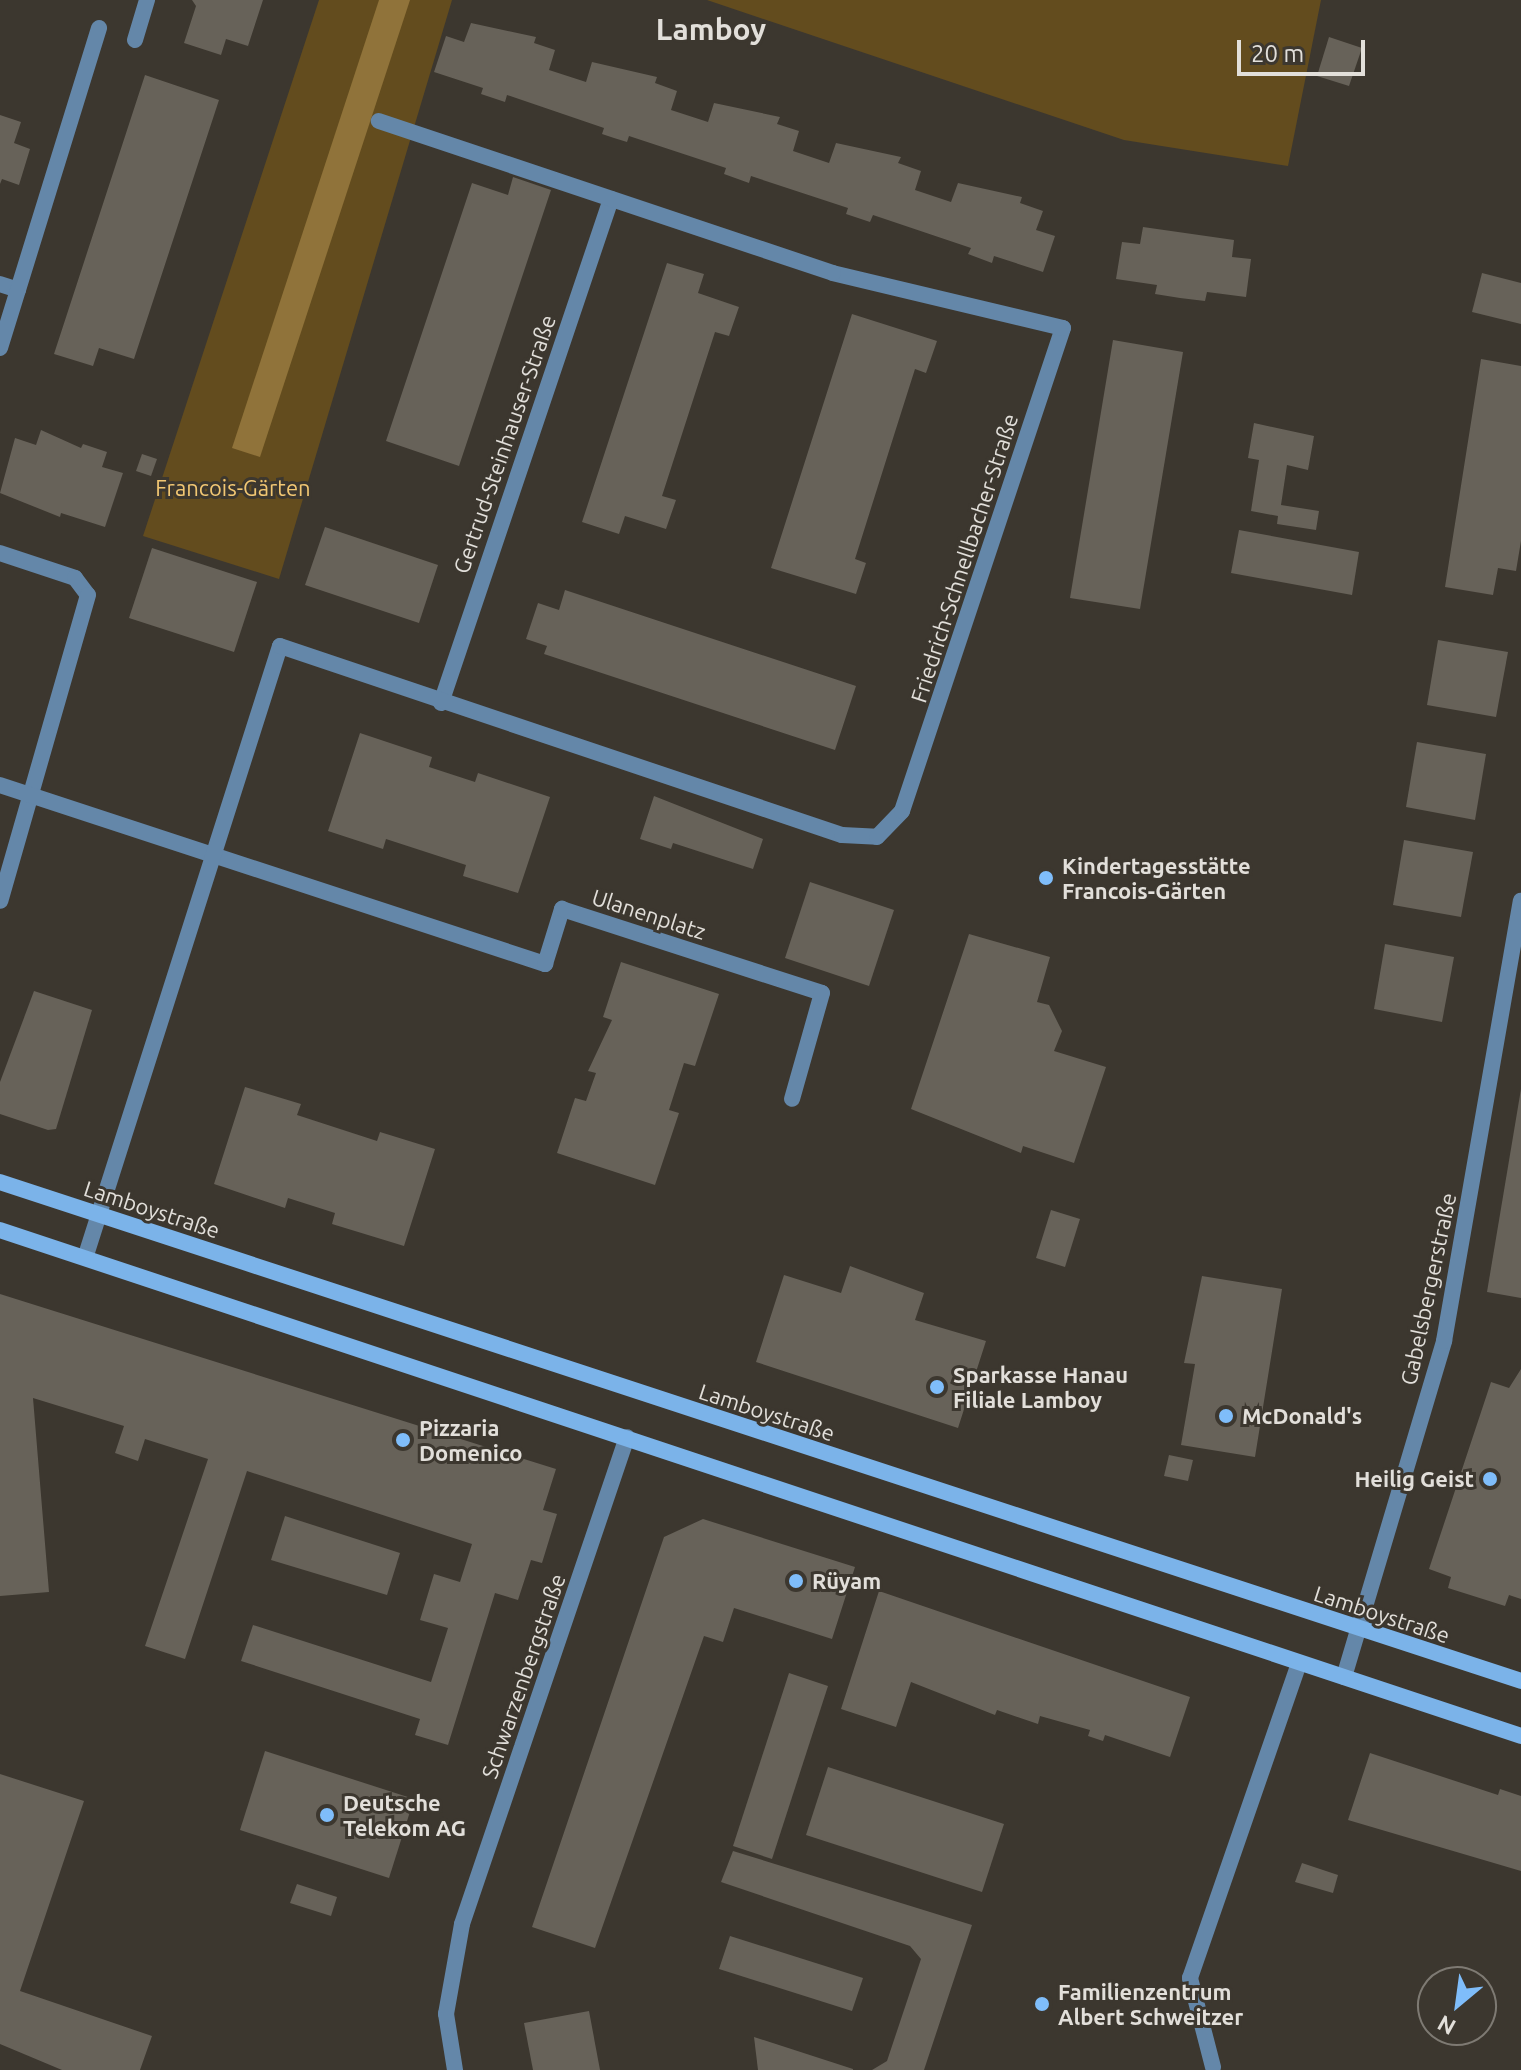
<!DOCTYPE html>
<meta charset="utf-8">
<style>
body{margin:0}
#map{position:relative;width:1521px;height:2070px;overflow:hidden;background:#3c372f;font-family:Ubuntu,sans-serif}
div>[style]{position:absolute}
.green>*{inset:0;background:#634c1e}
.water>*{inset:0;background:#90733a}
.building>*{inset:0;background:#676259}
.minor>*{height:16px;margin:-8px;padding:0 8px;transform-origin:8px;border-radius:8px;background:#6487a9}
.secondary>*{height:16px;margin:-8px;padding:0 8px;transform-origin:8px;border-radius:8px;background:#7bb3e9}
.dots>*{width:22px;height:22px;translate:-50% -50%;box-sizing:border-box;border:4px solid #3c372f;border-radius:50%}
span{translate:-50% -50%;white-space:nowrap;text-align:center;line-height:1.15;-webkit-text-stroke:6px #3c372f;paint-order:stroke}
.street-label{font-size:22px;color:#e2dfda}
.park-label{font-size:22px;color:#f2c773}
.poi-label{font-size:22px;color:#e2dfda;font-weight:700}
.left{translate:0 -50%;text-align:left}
.right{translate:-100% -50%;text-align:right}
.district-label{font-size:30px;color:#e2dfda;font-weight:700}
.north{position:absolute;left:1417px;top:1966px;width:80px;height:80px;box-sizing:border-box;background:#3c372f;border:2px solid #7e7a73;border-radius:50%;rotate:209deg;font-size:22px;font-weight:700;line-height:32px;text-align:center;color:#e2dfda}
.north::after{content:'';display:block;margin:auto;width:28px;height:36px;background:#7fbdfa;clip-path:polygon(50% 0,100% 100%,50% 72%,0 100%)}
.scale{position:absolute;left:1237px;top:40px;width:128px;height:36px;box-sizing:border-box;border:4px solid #e2dfda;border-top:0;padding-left:10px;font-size:24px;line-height:28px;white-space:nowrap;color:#e2dfda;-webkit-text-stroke:6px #3c372f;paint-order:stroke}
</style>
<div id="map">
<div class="green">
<div style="clip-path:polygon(319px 0,452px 0,279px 579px,143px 536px)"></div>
<div style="clip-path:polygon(707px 0,1321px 0,1288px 166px,1124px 140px)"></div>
</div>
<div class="water">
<div style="clip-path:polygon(379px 0,410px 0,260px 457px,232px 448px)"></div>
</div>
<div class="building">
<div style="clip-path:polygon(192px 0,263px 0,248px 46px,226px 39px,221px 55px,184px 43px,196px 6px)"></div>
<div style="clip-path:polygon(471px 23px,536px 37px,534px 43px,555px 50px,549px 70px,586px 82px,592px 62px,657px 77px,655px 83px,677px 91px,671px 110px,708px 122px,714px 103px,780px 117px,777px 124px,799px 131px,793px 151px,829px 163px,836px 143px,901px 157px,898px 163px,921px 171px,915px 190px,951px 202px,958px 183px,1022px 197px,1020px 203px,1043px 211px,1036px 230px,1055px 236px,1043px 272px,994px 256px,992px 263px,968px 254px,971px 248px,873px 215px,870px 222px,846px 214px,848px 208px,751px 176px,749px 183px,724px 174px,726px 168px,629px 136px,627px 142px,614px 138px,602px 134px,604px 128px,507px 95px,505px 102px,481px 94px,483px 88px,434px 72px,446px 36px,464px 42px)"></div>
<div style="clip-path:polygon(1329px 37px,1362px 48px,1349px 86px,1317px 76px)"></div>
<div style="clip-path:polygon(145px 75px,219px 100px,134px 359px,99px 348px,93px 366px,54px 354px)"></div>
<div style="clip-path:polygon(0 115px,21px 122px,14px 143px,30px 149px,19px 185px,2px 179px,0 184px)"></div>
<div style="clip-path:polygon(513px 177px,551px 190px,459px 466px,386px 441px,472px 183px,508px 195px)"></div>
<div style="clip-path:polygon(1143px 227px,1234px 240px,1232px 257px,1251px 259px,1246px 297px,1207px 292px,1205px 301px,1180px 298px,1155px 294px,1157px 285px,1116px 279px,1122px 242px,1140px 244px)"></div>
<div style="clip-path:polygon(667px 263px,704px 274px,698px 293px,739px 307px,729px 336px,715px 332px,662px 496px,676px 500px,666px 529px,625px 516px,619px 534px,582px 522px)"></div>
<div style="clip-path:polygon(1482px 273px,1521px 283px,1521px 324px,1472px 312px)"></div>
<div style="clip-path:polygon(852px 314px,937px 341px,926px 373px,915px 369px,895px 432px,855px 559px,866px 563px,856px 594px,771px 568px)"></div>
<div style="clip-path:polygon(1113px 340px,1183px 352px,1140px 609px,1070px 598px)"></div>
<div style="clip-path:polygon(1481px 359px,1521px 366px,1521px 541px,1516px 571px,1498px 568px,1493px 595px,1445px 587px)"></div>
<div style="clip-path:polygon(1254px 423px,1314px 436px,1308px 470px,1287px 465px,1281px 505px,1319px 511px,1316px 530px,1277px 524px,1278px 516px,1251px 511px,1259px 460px,1248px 458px)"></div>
<div style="clip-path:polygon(41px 430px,81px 448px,83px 444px,107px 452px,102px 467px,123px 473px,105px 527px,61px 513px,60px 517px,0 493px,15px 438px,36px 445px)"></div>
<div style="clip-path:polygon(142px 454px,157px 459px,151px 476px,136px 471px)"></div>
<div style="clip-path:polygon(325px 527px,438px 565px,419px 623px,305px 585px)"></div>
<div style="clip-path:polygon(1239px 530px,1359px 552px,1352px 595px,1231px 573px)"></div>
<div style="clip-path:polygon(152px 548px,257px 582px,234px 652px,129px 618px)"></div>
<div style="clip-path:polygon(565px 590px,856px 686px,835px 750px,544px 654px,547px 646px,526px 639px,538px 603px,559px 610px)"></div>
<div style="clip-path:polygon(1438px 640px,1508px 652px,1496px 717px,1427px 705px)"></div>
<div style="clip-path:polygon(360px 733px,432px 757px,429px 767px,475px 782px,478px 773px,550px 797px,518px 893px,463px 876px,466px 865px,386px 839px,383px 849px,328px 831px)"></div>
<div style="clip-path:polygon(1417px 742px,1486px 754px,1475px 820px,1406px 807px)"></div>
<div style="clip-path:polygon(654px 796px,763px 839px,753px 869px,673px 843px,671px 849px,640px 839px)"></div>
<div style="clip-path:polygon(1404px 840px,1473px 852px,1461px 917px,1393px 905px)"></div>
<div style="clip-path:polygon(810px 882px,894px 910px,869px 986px,785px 958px)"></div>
<div style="clip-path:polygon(969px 934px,1050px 957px,1037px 1002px,1049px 1005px,1062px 1031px,1054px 1051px,1106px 1067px,1074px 1163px,1023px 1146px,1021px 1153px,911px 1109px)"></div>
<div style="clip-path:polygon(1385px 944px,1454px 957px,1442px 1022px,1374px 1009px)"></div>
<div style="clip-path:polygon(621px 962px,719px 994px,695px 1066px,684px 1063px,669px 1110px,679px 1113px,655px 1185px,557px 1153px,575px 1098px,586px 1101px,596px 1073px,588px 1071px,612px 1020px,603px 1017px)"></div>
<div style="clip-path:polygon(34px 991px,92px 1010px,56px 1129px,48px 1130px,0 1114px,0 1082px)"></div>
<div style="clip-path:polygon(245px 1087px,301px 1104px,297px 1115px,377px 1141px,380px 1132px,435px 1149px,404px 1246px,332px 1224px,335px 1213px,288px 1198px,285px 1208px,214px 1184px)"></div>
<div style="clip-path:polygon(1521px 1089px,1521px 1298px,1487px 1292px)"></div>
<div style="clip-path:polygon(1051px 1210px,1080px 1219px,1065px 1267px,1036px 1258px)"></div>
<div style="clip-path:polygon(850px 1266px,924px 1293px,915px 1320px,986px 1341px,958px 1428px,756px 1362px,784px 1275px,841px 1293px)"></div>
<div style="clip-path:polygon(1202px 1276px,1282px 1289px,1255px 1457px,1181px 1445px,1195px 1364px,1184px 1363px)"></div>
<div style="clip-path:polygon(0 1294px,556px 1469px,543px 1510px,557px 1514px,542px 1563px,531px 1560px,518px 1600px,495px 1593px,448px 1745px,415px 1735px,420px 1719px,241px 1661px,253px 1625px,431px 1682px,448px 1628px,420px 1620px,434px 1574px,460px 1582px,472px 1544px,247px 1471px,185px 1659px,145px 1646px,208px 1459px,145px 1439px,138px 1461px,115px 1453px,124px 1426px,33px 1398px,49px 1592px,0 1596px)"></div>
<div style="clip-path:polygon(1521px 1369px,1521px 1599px,1509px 1595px,1505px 1606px,1448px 1588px,1451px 1577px,1429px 1569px,1491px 1382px,1509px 1388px)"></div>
<div style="clip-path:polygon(1169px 1455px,1193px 1460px,1188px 1481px,1164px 1476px)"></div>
<div style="clip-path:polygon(285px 1516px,400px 1553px,387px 1595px,271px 1560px)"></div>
<div style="clip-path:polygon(703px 1519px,855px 1567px,832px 1639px,734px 1608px,723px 1642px,704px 1636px,595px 1948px,532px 1927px,664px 1537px)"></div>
<div style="clip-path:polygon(879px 1591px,1190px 1697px,1170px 1757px,1105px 1735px,1103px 1741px,1088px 1736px,1090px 1730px,1040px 1716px,1038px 1724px,997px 1710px,995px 1715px,911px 1682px,896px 1727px,841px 1709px)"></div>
<div style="clip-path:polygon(789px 1673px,828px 1686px,772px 1859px,733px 1846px)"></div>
<div style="clip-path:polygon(265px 1751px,414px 1799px,389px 1878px,240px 1830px)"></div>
<div style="clip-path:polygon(1370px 1753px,1498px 1795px,1500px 1789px,1521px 1796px,1521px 1871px,1348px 1820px)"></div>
<div style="clip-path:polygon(828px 1767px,1004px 1824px,982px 1892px,806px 1835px)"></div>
<div style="clip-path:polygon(0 1774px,84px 1801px,20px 1991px,152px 2036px,140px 2070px,62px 2070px,0 2044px)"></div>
<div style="clip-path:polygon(733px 1851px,972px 1925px,924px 2070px,872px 2070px,887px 2061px,921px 1959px,910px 1946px,721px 1882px)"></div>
<div style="clip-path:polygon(1302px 1863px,1338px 1875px,1333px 1893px,1295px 1882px)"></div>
<div style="clip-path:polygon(297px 1884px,337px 1897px,331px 1916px,290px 1903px)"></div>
<div style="clip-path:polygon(730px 1936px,863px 1978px,852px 2011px,719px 1969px)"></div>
<div style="clip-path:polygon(589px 2011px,600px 2070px,533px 2070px,524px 2023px)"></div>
<div style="clip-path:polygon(754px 2037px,853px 2069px,853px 2070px,758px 2070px)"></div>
</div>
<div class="minor">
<div style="left:135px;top:40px;width:42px;rotate:-73.3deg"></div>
<div style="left:0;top:284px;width:19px;rotate:18deg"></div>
<div style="left:0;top:348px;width:335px;rotate:-72.8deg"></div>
<div style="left:0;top:553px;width:79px;rotate:18.4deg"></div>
<div style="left:75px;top:578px;width:21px;rotate:53deg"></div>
<div style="left:88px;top:595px;width:318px;rotate:106deg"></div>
<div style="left:441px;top:703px;width:532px;rotate:-71.36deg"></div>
<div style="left:0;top:785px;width:574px;rotate:18.18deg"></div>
<div style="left:545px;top:964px;width:58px;rotate:-72.8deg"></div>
<div style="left:562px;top:909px;width:273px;rotate:17.9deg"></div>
<div style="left:822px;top:993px;width:110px;rotate:105.8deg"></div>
<div style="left:86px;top:1255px;width:639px;rotate:-72.33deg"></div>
<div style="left:280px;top:646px;width:593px;rotate:18.59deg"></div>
<div style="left:842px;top:835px;width:35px;rotate:3deg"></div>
<div style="left:877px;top:837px;width:36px;rotate:-46deg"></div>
<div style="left:902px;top:811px;width:509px;rotate:-71.57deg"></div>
<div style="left:1063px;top:328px;width:236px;rotate:-166.6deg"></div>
<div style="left:833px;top:273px;width:479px;rotate:-161.5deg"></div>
<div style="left:1344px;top:1677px;width:351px;rotate:-73.4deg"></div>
<div style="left:1444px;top:1341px;width:447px;rotate:-80.1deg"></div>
<div style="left:1213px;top:2067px;width:92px;rotate:-104.5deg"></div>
<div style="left:1190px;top:1978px;width:333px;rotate:-70.9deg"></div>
<div style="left:455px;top:2070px;width:57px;rotate:-99.1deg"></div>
<div style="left:446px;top:2014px;width:91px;rotate:-79.9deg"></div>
<div style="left:462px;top:1924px;width:514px;rotate:-71.28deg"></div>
</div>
<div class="secondary">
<div style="left:0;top:1182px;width:1601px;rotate:18.16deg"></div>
<div style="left:0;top:1230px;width:1603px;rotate:18.4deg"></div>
</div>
<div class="dots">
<div style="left:1046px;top:878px;background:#7fbdfa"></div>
<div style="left:937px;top:1387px;background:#7fbdfa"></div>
<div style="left:1226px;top:1416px;background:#7fbdfa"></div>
<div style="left:403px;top:1440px;background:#7fbdfa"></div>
<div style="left:1490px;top:1479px;background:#7fbdfa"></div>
<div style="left:796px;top:1581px;background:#7fbdfa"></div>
<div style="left:327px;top:1815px;background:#7fbdfa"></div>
<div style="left:1042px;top:2004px;background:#7fbdfa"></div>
</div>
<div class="street-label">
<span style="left:504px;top:444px;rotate:-71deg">Gertrud-Steinhauser-Straße</span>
<span style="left:964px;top:558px;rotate:-72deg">Friedrich-Schnellbacher-Straße</span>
<span style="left:649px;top:914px;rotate:18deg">Ulanenplatz</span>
<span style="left:152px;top:1209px;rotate:18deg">Lamboystraße</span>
<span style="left:1428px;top:1289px;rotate:-78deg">Gabelsbergerstraße</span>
<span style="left:767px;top:1412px;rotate:18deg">Lamboystraße</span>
<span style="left:1382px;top:1614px;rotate:18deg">Lamboystraße</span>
<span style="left:523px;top:1676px;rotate:-71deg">Schwarzenbergstraße</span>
</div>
<div class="park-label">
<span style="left:233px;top:488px">Francois-Gärten</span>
</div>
<div class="poi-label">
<span class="left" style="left:1062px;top:878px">Kindertagesstätte<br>Francois-Gärten</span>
<span class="left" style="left:953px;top:1387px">Sparkasse Hanau<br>Filiale Lamboy</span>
<span class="left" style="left:1242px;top:1416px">McDonald's</span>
<span class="left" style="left:419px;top:1440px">Pizzaria<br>Domenico</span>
<span class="right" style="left:1474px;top:1479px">Heilig Geist</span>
<span class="left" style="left:812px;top:1581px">Rüyam</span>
<span class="left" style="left:343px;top:1815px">Deutsche<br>Telekom AG</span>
<span class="left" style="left:1058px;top:2004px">Familienzentrum<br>Albert Schweitzer</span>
</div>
<div class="district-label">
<span style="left:711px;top:29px">Lamboy</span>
</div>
<div class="north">N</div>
<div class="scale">20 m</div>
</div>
